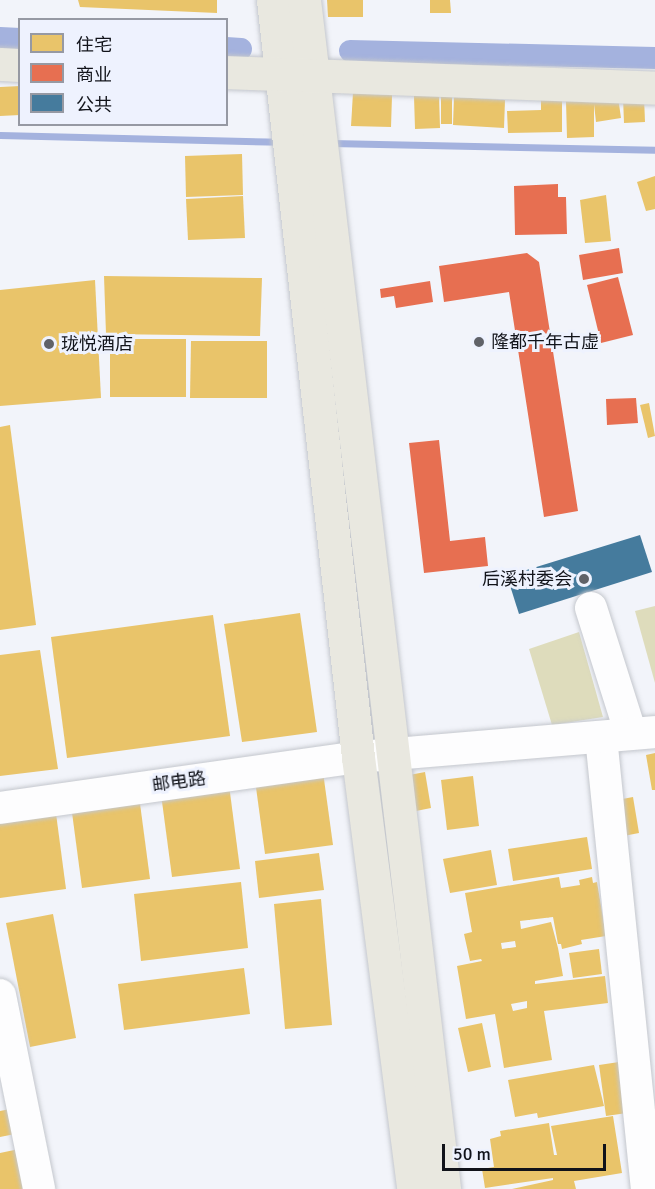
<!DOCTYPE html>
<meta charset="utf-8">
<style>
body{margin:0}
#map{position:relative;width:655px;height:1189px;overflow:hidden;background:#f2f4fa;font-family:Signika,"Noto Sans SC",sans-serif}
div>[style]{position:absolute}
.green>*{inset:0;background:#dedcbc}
.homes>*{inset:0;background:#e9c46a}
.shops>*{inset:0;background:#e76f51}
.public>*{inset:0;background:#457b9d}
.stream>*{height:7px;margin:-3.5px;padding:0 3.5px;transform-origin:3.5px;border-radius:3.5px;background:#a4b2de}
.canal>*{height:22px;margin:-11px;padding:0 11px;transform-origin:11px;border-radius:11px;background:#a4b2de}
.roads{filter:drop-shadow(0 0 2px #c4c7cd) drop-shadow(0 0 2px #c4c7cd)}
.minor>*{height:32px;margin:-16px;padding:0 16px;transform-origin:16px;border-radius:16px;background:#fdfdfe}
.major>*{height:33px;margin:-16.5px;padding:0 16.5px;transform-origin:16.5px;border-radius:16.5px;background:#e9e8e0}
.dots>*{width:16px;height:16px;translate:-50% -50%;box-sizing:border-box;border:3px solid #eef2fe;border-radius:50%}
span{translate:-50% -50%;white-space:nowrap;text-align:center;line-height:1.15;-webkit-text-stroke:6px #eef2fe;paint-order:stroke}
.poi-label{font-size:18px;color:#11131a}
.left{translate:0 -50%;text-align:left}
.right{translate:-100% -50%;text-align:right}
.street-label{font-size:18px;color:#11131a}
.legend{position:absolute;left:18px;top:18px;width:210px;height:108px;box-sizing:border-box;background:#eef2fe;border:2px solid #9699a3;margin:0;padding:8px 10px;list-style:none;font-size:18px;color:#11131a}
.legend li{display:flex;align-items:center;gap:12px;height:30px}
.legend b{width:30px;border:2px solid #9699a3}
.scale{position:absolute;left:442px;top:1144px;width:164px;height:27px;box-sizing:border-box;border:3px solid #11131a;border-top:0;padding-left:8px;font-size:18px;line-height:21px;white-space:nowrap;color:#11131a;-webkit-text-stroke:4px #eef2fe;paint-order:stroke}
</style>
<div id="map">
<div class="green">
<div style="clip-path:polygon(655px 606px,655px 683px,635px 611px)"></div>
<div style="clip-path:polygon(579px 632px,603px 717px,552px 725px,529px 649px)"></div>
</div>
<div class="homes">
<div style="clip-path:polygon(78px 0,217px 0,217px 13px,80px 7px)"></div>
<div style="clip-path:polygon(327px 0,363px 0,363px 17px,328px 17px)"></div>
<div style="clip-path:polygon(430px 0,450px 0,451px 13px,430px 13px)"></div>
<div style="clip-path:polygon(20px 86px,20px 115px,0 116px,0 87px)"></div>
<div style="clip-path:polygon(353px 93px,392px 95px,391px 127px,351px 126px)"></div>
<div style="clip-path:polygon(441px 94px,452px 94px,452px 124px,441px 124px)"></div>
<div style="clip-path:polygon(439px 95px,440px 128px,415px 129px,414px 96px)"></div>
<div style="clip-path:polygon(454px 97px,505px 100px,504px 128px,453px 125px)"></div>
<div style="clip-path:polygon(541px 97px,562px 97px,562px 132px,508px 133px,507px 111px,541px 110px)"></div>
<div style="clip-path:polygon(618px 97px,621px 118px,596px 122px,594px 104px,594px 137px,567px 138px,566px 101px)"></div>
<div style="clip-path:polygon(623px 97px,644px 97px,645px 122px,624px 123px)"></div>
<div style="clip-path:polygon(242px 154px,243px 195px,186px 197px,185px 156px)"></div>
<div style="clip-path:polygon(655px 176px,655px 209px,646px 211px,637px 182px)"></div>
<div style="clip-path:polygon(606px 195px,611px 241px,585px 243px,580px 200px)"></div>
<div style="clip-path:polygon(243px 196px,245px 238px,188px 240px,186px 199px)"></div>
<div style="clip-path:polygon(104px 276px,262px 278px,260px 336px,106px 334px)"></div>
<div style="clip-path:polygon(95px 280px,101px 398px,0 406px,0 290px)"></div>
<div style="clip-path:polygon(110px 339px,186px 339px,186px 397px,110px 397px)"></div>
<div style="clip-path:polygon(191px 341px,267px 341px,267px 398px,190px 398px)"></div>
<div style="clip-path:polygon(649px 403px,655px 436px,648px 438px,640px 405px)"></div>
<div style="clip-path:polygon(10px 425px,36px 625px,0 630px,0 427px)"></div>
<div style="clip-path:polygon(300px 613px,317px 732px,242px 742px,224px 624px)"></div>
<div style="clip-path:polygon(213px 615px,230px 736px,67px 758px,51px 637px)"></div>
<div style="clip-path:polygon(40px 650px,58px 769px,0 776px,0 655px)"></div>
<div style="clip-path:polygon(655px 753px,655px 790px,652px 790px,646px 755px)"></div>
<div style="clip-path:polygon(323px 772px,333px 845px,265px 854px,255px 780px)"></div>
<div style="clip-path:polygon(425px 772px,431px 808px,411px 812px,404px 776px)"></div>
<div style="clip-path:polygon(473px 776px,479px 826px,447px 830px,441px 780px)"></div>
<div style="clip-path:polygon(229px 785px,240px 869px,172px 877px,161px 794px)"></div>
<div style="clip-path:polygon(139px 796px,150px 879px,82px 888px,71px 805px)"></div>
<div style="clip-path:polygon(633px 797px,639px 833px,603px 840px,596px 804px)"></div>
<div style="clip-path:polygon(55px 806px,66px 889px,0 898px,0 813px)"></div>
<div style="clip-path:polygon(587px 837px,592px 869px,513px 881px,508px 849px)"></div>
<div style="clip-path:polygon(491px 850px,497px 885px,450px 893px,443px 859px)"></div>
<div style="clip-path:polygon(319px 853px,324px 890px,259px 898px,255px 861px)"></div>
<div style="clip-path:polygon(evenodd,559px 877px,561px 888px,580px 885px,579px 880px,592px 877px,593px 883px,597px 882px,606px 936px,581px 940px,582px 944px,562px 949px,561px 944px,558px 944px,553px 917px,520px 921px,521px 929px,551px 922px,558px 948px,563px 976px,535px 981px,535px 984px,605px 976px,608px 1003px,544px 1011px,552px 1060px,504px 1068px,495px 1014px,466px 1019px,457px 966px,482px 961px,481px 959px,470px 961px,464px 934px,472px 932px,465px 893px,559px 877px,515px 941px,516px 947px,502px 949px,501px 943px,515px 941px,559px 877px,527px 1001px,527px 1008px,513px 1011px,511px 1004px,527px 1001px)"></div>
<div style="clip-path:polygon(241px 882px,248px 948px,141px 961px,134px 894px)"></div>
<div style="clip-path:polygon(321px 899px,332px 1025px,285px 1029px,274px 904px)"></div>
<div style="clip-path:polygon(53px 914px,76px 1038px,30px 1047px,6px 923px)"></div>
<div style="clip-path:polygon(599px 949px,602px 974px,573px 978px,569px 953px)"></div>
<div style="clip-path:polygon(244px 968px,250px 1014px,124px 1030px,118px 984px)"></div>
<div style="clip-path:polygon(482px 1023px,491px 1067px,468px 1072px,458px 1028px)"></div>
<div style="clip-path:polygon(619px 1062px,627px 1113px,606px 1116px,599px 1065px)"></div>
<div style="clip-path:polygon(594px 1065px,604px 1106px,538px 1118px,537px 1113px,515px 1117px,508px 1080px)"></div>
<div style="clip-path:polygon(10px 1109px,15px 1134px,0 1137px,0 1111px)"></div>
<div style="clip-path:polygon(613px 1116px,622px 1173px,574px 1181px,576px 1189px,512px 1189px,553px 1180px,553px 1178px,485px 1188px,482px 1169px,494px 1167px,490px 1139px,501px 1136px,500px 1131px,549px 1123px,554px 1155px,557px 1155px,551px 1126px)"></div>
<div style="clip-path:polygon(19px 1149px,28px 1189px,0 1189px,0 1153px)"></div>
</div>
<div class="shops">
<div style="clip-path:polygon(558px 184px,558px 197px,566px 197px,567px 234px,515px 235px,514px 186px)"></div>
<div style="clip-path:polygon(619px 248px,623px 273px,583px 280px,579px 255px)"></div>
<div style="clip-path:polygon(527px 253px,539px 262px,578px 511px,544px 517px,509px 292px,444px 302px,439px 266px)"></div>
<div style="clip-path:polygon(618px 277px,633px 335px,601px 343px,587px 285px)"></div>
<div style="clip-path:polygon(430px 281px,433px 302px,396px 308px,394px 296px,381px 298px,380px 289px)"></div>
<div style="clip-path:polygon(636px 398px,638px 423px,607px 425px,606px 399px)"></div>
<div style="clip-path:polygon(439px 440px,450px 541px,485px 537px,488px 566px,424px 573px,409px 443px)"></div>
</div>
<div class="public">
<div style="clip-path:polygon(640px 535px,652px 572px,519px 614px,507px 576px)"></div>
</div>
<div class="stream">
<div style="left:0;top:135px;width:281px;rotate:1.4deg"></div>
<div style="left:331px;top:143px;width:324px;rotate:1.2deg"></div>
</div>
<div class="canal">
<div style="left:0;top:38px;width:20px;rotate:3deg"></div>
<div style="left:226px;top:48px;width:15px;rotate:4deg"></div>
<div style="left:350px;top:51px;width:305px;rotate:1.3deg"></div>
</div>
<div class="roads">
<div class="minor">
<div style="left:591px;top:608px;width:132px;rotate:72.4deg"></div>
<div style="left:601px;top:737px;width:454px;rotate:84.2deg"></div>
<div style="left:0;top:808px;width:362px;rotate:-8.1deg"></div>
<div style="left:358px;top:757px;width:298px;rotate:-4.8deg"></div>
<div style="left:0;top:995px;width:198px;rotate:78.6deg"></div>
</div>
<div class="major">
<div style="left:273px;top:0;width:762px;rotate:83.59deg"></div>
<div style="left:358px;top:757px;width:435px;rotate:82.7deg"></div>
<div style="left:304px;top:0;width:1197px;rotate:83.28deg"></div>
<div style="left:0;top:64px;width:20px;rotate:3deg"></div>
<div style="left:226px;top:72px;width:429px;rotate:2.1deg"></div>
</div>
</div>
<div class="dots">
<div style="left:479px;top:342px;background:#606268"></div>
<div style="left:49px;top:344px;background:#606268"></div>
<div style="left:584px;top:579px;background:#606268"></div>
</div>
<div class="poi-label">
<span class="left" style="left:491px;top:342px">隆都千年古虚</span>
<span class="left" style="left:61px;top:344px">珑悦酒店</span>
<span class="right" style="left:572px;top:579px">后溪村委会</span>
</div>
<div class="street-label">
<span style="left:179px;top:782px;rotate:-8deg">邮电路</span>
</div>
<ul class="legend">
<li><b style="height:16px;background:#e9c46a"></b>住宅</li>
<li><b style="height:16px;background:#e76f51"></b>商业</li>
<li><b style="height:16px;background:#457b9d"></b>公共</li>
</ul>
<div class="scale">50 m</div>
</div>
